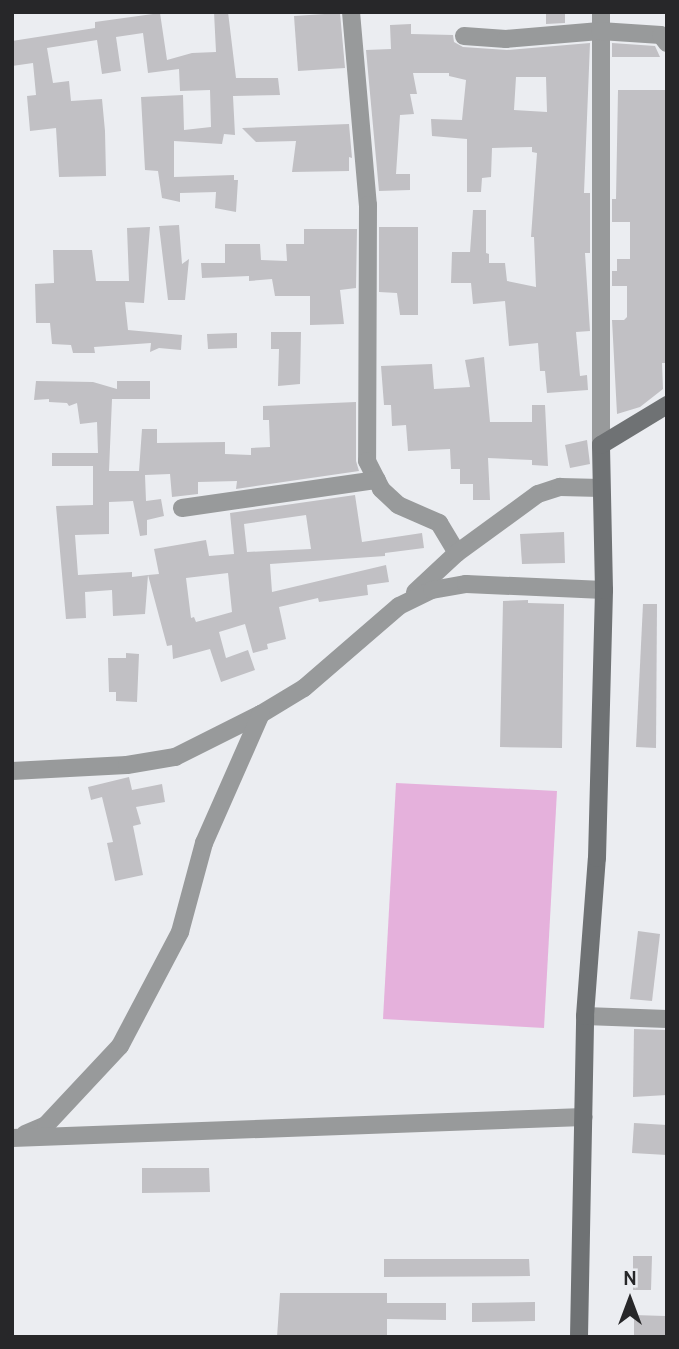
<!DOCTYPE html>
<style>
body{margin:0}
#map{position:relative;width:679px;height:1349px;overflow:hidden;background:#ebedf1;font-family:Cabin,sans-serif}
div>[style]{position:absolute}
.green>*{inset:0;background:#e5b1dc}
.building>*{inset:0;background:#c1c0c4}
.street>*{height:18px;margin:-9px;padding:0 9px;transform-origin:9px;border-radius:9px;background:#989a9b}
.secondary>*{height:18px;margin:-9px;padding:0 9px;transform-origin:9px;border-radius:9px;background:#6f7274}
span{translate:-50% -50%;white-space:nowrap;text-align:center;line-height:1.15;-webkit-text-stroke:7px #ebedf1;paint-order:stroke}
.frame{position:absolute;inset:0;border:14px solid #272729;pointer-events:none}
.north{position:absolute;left:595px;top:1265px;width:70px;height:70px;-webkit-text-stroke:5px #ebedf1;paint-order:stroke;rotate:0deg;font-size:19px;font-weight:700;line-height:28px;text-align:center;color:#272729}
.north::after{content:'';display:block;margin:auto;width:24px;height:32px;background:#272729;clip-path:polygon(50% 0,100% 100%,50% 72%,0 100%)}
</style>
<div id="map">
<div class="green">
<div style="clip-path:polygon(396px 783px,557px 791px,544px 1028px,383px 1019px)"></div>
</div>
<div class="building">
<div style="clip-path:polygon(214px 12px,228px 12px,236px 78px,278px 78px,280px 95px,233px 96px,235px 135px,224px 134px,222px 144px,174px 141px,174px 177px,234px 175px,234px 180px,238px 180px,236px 212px,215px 208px,216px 192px,180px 193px,180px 202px,162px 198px,158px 171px,145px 170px,141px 97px,183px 95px,184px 130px,211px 127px,210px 90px,180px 91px,179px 69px,148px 73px,143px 33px,116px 37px,121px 71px,102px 74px,97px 40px,47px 48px,53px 83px,69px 81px,71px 101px,102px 99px,105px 131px,106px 176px,59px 177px,56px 128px,30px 131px,27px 96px,36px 95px,33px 63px,12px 66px,12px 41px,95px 28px,95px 22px,160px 13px,167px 60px,192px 53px,216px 52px)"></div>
<div style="clip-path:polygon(546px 12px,565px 12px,565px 23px,546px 24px)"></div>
<div style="clip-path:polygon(340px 13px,345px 68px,298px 71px,294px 16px)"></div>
<div style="clip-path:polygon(evenodd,411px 24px,411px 34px,453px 35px,454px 42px,463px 47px,507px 50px,590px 43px,584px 193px,590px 193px,590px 253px,585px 253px,590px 331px,576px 332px,580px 376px,587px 375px,588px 390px,547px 393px,545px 371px,540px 371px,538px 343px,509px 346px,505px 301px,473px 304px,471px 283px,451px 283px,452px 252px,470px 252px,473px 210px,486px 210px,486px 253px,489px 254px,489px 263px,505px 263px,507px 281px,536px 287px,534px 237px,531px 237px,537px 153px,532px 152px,532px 147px,492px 148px,491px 177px,482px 178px,481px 192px,467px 192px,467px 139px,432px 136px,431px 119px,462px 120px,466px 80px,449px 76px,449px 73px,413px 73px,417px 94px,410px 94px,414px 114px,400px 115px,396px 174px,410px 174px,410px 190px,379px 191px,366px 50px,391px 49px,390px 25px,411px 24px,516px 77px,546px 77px,547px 112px,514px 110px,516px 77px)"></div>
<div style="clip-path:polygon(612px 43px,655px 46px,660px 57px,612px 57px)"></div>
<div style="clip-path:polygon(618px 90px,667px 90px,667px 363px,662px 363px,663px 389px,640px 407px,617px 414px,612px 320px,624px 320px,627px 317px,627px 286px,612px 286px,612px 271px,617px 271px,617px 259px,630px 259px,630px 222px,612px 222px,612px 199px,616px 199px)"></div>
<div style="clip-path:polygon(349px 124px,352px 158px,349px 157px,349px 171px,292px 172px,296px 141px,256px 142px,242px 128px)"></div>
<div style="clip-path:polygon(179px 225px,182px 264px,189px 259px,185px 300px,168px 300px,159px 226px)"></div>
<div style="clip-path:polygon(150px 227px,144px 303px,125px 302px,128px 330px,182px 335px,181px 350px,159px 348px,150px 352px,151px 343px,94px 347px,95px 353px,73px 353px,71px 345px,52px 344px,50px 323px,36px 323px,35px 284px,54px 283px,53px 250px,92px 250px,96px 281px,129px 281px,127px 228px)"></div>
<div style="clip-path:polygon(379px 227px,418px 227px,418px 315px,400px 315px,397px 293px,379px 292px)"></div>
<div style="clip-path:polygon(304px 229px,357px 229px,356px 288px,340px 290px,344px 324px,310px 325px,310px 296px,275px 296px,272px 279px,249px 281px,249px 276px,202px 278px,201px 263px,225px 263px,225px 244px,260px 244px,261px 260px,287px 261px,286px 244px,304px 244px)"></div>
<div style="clip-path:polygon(271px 332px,301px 332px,300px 384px,278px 386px,279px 349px,271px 349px)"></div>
<div style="clip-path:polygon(237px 333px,237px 348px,208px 349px,207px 334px)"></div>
<div style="clip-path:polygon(484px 357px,490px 422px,532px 422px,532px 405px,545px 405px,548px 466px,532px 465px,532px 460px,488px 458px,490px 500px,473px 500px,473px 484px,460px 484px,460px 469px,451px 469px,450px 449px,408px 451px,406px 425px,392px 426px,391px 405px,384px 405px,381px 366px,432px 364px,434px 389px,470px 387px,465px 360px)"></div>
<div style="clip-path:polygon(36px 381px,93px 382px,117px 389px,117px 381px,150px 381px,150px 399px,112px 399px,109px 471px,139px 471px,142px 429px,157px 429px,157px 443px,225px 442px,225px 454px,251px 455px,251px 448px,270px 447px,269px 420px,263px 420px,263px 406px,356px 402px,356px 461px,359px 471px,236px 489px,237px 481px,198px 482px,198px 494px,172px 497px,170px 474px,145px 475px,146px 501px,161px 499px,164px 516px,147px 520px,147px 535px,140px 536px,133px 501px,109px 502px,109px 534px,75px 535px,78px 575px,132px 572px,132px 577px,148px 575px,145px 614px,113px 616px,112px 590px,85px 592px,86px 618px,66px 619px,56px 506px,93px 505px,93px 466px,52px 466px,52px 453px,98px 453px,97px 422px,80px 424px,77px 403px,69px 406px,67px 403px,49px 402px,49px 399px,34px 400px)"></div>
<div style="clip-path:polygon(587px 440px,590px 464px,570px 468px,565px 445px)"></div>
<div style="clip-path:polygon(evenodd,355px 495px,362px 542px,422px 533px,424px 548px,385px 553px,385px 556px,270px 564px,272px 592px,386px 565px,389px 582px,367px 585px,368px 595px,319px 602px,318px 598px,279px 607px,286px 639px,267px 644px,268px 649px,253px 653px,245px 624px,219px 632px,226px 658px,248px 650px,255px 670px,221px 682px,210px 649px,173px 659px,172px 645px,167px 646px,148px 575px,159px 574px,154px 549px,206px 540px,209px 556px,234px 554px,230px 513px,355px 495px,306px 515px,311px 549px,247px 552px,244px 524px,306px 515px,355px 495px,228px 573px,232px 612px,196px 622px,194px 617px,191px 618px,186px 578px,228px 573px)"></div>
<div style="clip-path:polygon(564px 532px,565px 563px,522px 564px,520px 534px)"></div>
<div style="clip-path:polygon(528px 600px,528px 603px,564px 604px,562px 748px,500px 747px,503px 601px)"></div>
<div style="clip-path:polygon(643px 604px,657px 604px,656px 748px,636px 747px)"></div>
<div style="clip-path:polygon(126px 653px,139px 654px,137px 702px,116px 701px,116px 692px,109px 692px,108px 658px,126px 658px)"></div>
<div style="clip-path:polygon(129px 777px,132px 790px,162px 784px,165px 802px,136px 807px,141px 824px,133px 826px,143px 875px,115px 881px,107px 843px,113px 842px,102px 797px,91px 800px,88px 787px)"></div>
<div style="clip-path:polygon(638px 931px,660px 934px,652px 1001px,630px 999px)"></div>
<div style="clip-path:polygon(634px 1029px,667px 1030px,667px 1095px,633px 1097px)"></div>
<div style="clip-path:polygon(634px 1123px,667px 1125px,667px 1155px,632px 1153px)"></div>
<div style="clip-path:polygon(142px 1168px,209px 1168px,210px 1192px,142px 1193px)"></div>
<div style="clip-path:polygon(633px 1256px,652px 1256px,651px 1290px,633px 1290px)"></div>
<div style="clip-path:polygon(384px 1259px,529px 1259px,530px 1276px,384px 1277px)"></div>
<div style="clip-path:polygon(280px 1293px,387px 1293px,387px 1303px,446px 1303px,446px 1320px,387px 1319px,387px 1337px,277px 1337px)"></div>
<div style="clip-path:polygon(535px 1302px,535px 1321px,472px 1322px,472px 1303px)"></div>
<div style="clip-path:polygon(634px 1315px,665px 1316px,665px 1336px,634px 1335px)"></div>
</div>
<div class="street">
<div style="left:351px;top:12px;width:194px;rotate:85deg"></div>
<div style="left:368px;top:205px;width:256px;rotate:90.2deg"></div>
<div style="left:367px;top:461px;width:31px;rotate:63deg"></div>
<div style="left:381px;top:489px;width:23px;rotate:43deg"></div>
<div style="left:398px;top:505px;width:45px;rotate:23.7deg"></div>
<div style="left:439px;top:523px;width:35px;rotate:59deg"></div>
<div style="left:601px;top:12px;width:433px;rotate:90deg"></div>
<div style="left:464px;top:36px;width:42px;rotate:4.1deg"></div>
<div style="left:506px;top:39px;width:94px;rotate:-4.9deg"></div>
<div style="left:600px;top:31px;width:61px;rotate:3.8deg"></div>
<div style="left:661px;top:35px;width:10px;rotate:53deg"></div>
<div style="left:182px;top:508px;width:197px;rotate:-8.2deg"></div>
<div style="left:415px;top:592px;width:57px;rotate:-42.9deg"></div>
<div style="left:457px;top:553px;width:100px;rotate:-36.1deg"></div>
<div style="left:538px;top:494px;width:23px;rotate:-18deg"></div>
<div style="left:560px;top:487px;width:41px;rotate:1.4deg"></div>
<div style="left:12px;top:771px;width:115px;rotate:-3deg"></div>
<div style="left:127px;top:765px;width:49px;rotate:-9.5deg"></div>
<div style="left:175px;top:757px;width:96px;rotate:-26.6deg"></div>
<div style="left:261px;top:714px;width:50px;rotate:-31.2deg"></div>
<div style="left:304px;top:688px;width:125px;rotate:-40.8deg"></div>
<div style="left:399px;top:606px;width:37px;rotate:-26deg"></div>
<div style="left:432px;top:590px;width:35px;rotate:-10deg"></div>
<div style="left:466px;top:584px;width:138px;rotate:2.5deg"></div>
<div style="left:585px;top:1016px;width:82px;rotate:2.1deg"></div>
<div style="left:25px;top:1134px;width:23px;rotate:-23deg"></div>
<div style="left:46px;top:1125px;width:108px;rotate:-46.9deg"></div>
<div style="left:120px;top:1046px;width:129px;rotate:-62.2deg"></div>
<div style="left:180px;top:932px;width:92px;rotate:-74.9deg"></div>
<div style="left:204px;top:843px;width:141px;rotate:-66.2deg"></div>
<div style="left:12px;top:1138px;width:572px;rotate:-2.1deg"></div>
</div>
<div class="secondary">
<div style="left:579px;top:1337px;width:321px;rotate:-88.9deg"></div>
<div style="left:585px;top:1016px;width:158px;rotate:-85.7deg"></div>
<div style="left:597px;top:858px;width:268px;rotate:-88.5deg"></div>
<div style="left:604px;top:590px;width:145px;rotate:-91.2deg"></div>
<div style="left:601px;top:445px;width:77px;rotate:-31.2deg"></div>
</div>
<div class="frame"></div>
<div class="north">N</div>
</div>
